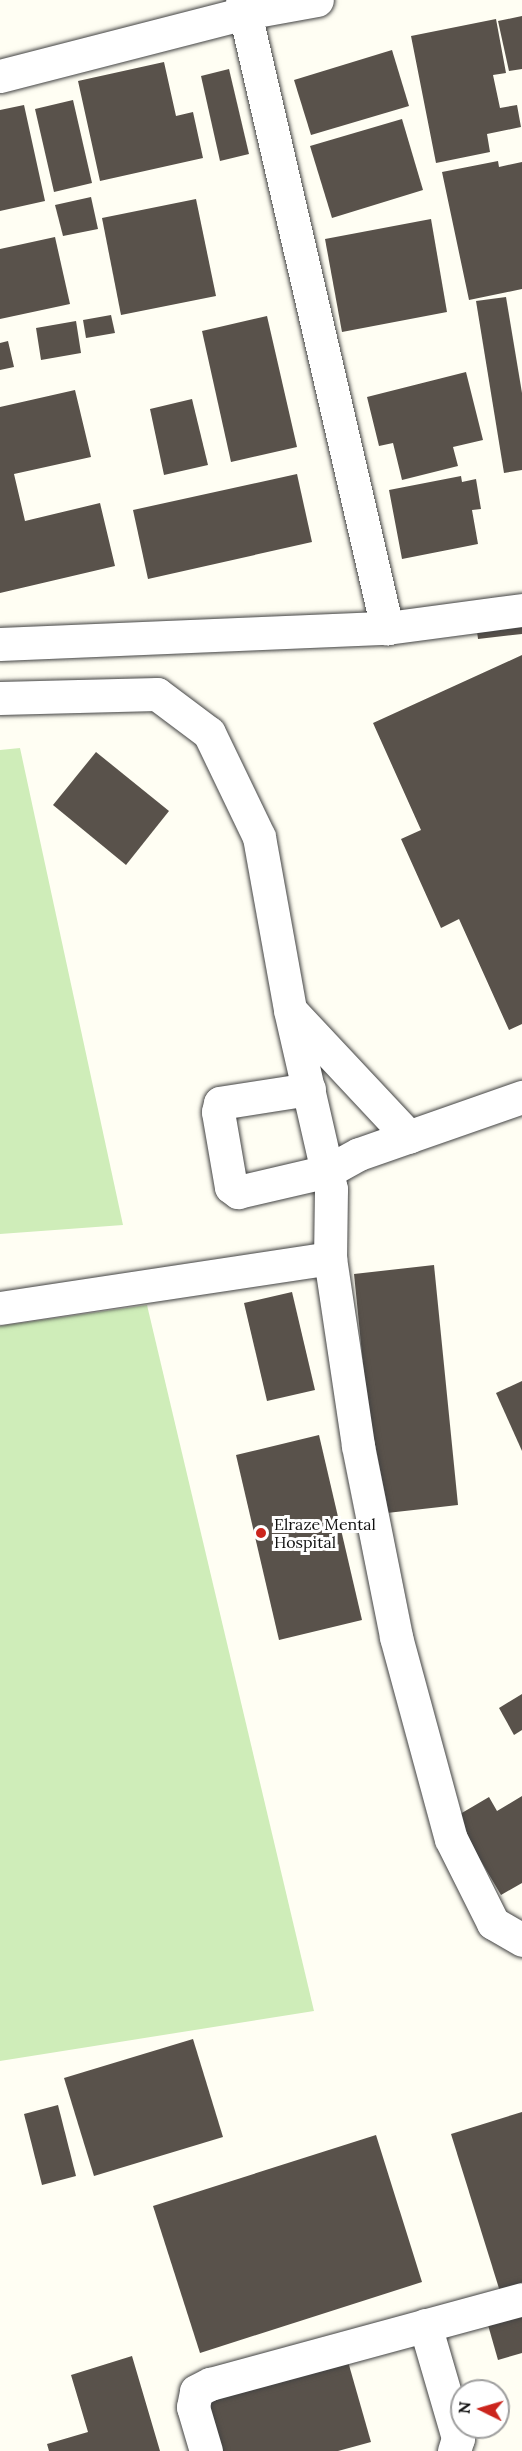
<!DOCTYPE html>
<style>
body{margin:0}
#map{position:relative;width:522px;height:2451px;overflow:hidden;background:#fffef3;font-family:Lora,serif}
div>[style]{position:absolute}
.green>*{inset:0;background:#cfedb9}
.building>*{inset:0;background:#59524b}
.roads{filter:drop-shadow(0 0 2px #434343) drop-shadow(0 0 2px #434343)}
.minor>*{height:33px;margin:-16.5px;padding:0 16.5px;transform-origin:16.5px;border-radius:16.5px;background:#fff}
.dots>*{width:16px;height:16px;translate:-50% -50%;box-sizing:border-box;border:3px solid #fff;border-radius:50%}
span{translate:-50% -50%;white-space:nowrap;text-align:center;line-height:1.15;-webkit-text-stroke:6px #fff;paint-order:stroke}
.poi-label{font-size:16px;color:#101010}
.left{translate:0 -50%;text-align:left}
.north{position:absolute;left:450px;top:2379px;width:60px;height:60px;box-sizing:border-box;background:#fff;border:2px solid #9f9f9f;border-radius:50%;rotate:275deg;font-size:16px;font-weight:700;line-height:24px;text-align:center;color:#101010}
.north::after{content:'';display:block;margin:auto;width:21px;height:27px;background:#cb251d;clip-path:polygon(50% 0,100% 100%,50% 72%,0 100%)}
</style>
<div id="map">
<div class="green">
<div style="clip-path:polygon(20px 748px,123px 1225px,0 1234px,0 750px)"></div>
<div style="clip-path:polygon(147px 1305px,314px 2011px,0 2061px,0 1326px)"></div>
</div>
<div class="building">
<div style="clip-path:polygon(522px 16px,522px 69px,509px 71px,498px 21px)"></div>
<div style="clip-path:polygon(496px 19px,506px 73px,493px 75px,500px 108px,517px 105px,521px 127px,487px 134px,490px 152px,436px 163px,411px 36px)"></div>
<div style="clip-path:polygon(392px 50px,409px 106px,311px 135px,294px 80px)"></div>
<div style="clip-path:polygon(164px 62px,176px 116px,193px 112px,203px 158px,100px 181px,78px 81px)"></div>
<div style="clip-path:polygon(229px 69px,249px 154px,220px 161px,201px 76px)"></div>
<div style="clip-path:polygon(73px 100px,92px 183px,54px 192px,35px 109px)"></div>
<div style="clip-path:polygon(24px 105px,45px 201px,0 211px,0 110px)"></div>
<div style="clip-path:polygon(402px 119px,423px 190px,332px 218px,310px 146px)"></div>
<div style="clip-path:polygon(498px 161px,499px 167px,522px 162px,522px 289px,469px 300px,442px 172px)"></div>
<div style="clip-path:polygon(91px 197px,98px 229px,63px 236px,55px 205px)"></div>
<div style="clip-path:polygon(196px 199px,216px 296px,121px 315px,102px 218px)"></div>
<div style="clip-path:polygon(431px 219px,447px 312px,342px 332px,325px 239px)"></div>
<div style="clip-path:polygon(55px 237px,70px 304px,0 319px,0 249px)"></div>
<div style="clip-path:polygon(506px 297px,522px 393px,522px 470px,504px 473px,476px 301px)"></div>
<div style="clip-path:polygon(111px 315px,115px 333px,86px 338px,83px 320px)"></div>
<div style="clip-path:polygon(267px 316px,297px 447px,231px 462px,202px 331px)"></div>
<div style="clip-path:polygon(76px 321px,81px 353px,41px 360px,36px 328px)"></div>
<div style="clip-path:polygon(8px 341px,14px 367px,0 370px,0 343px)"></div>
<div style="clip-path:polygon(466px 372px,483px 440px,453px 447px,458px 466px,402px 480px,393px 443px,379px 446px,367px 397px)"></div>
<div style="clip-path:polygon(75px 390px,91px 457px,14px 474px,25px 521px,100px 503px,115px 566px,0 593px,0 407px)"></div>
<div style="clip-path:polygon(192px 399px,208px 465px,164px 475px,150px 409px)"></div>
<div style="clip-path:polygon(297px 474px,312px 542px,148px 579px,133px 510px)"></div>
<div style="clip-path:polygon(461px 476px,462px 482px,476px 479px,481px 509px,472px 510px,478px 544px,402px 559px,389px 490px)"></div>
<div style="clip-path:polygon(522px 619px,522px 634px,478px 639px,476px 624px)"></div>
<div style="clip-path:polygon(522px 655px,522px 1024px,509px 1030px,459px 919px,441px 928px,401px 839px,421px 830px,373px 723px)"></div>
<div style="clip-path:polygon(96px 752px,169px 811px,126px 865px,53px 805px)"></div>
<div style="clip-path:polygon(434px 1265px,458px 1505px,378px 1514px,354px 1274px)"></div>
<div style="clip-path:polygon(292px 1292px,315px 1390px,267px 1401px,244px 1303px)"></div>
<div style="clip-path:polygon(522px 1381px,522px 1451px,496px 1393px)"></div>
<div style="clip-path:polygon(319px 1435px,362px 1620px,279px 1640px,236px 1455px)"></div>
<div style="clip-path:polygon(522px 1694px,522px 1730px,514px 1735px,499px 1708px)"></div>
<div style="clip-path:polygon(522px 1796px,522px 1883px,501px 1895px,455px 1817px,489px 1797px,497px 1811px)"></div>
<div style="clip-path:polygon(193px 2039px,223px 2137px,94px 2176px,64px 2078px)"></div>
<div style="clip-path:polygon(58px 2105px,76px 2176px,42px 2185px,24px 2114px)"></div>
<div style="clip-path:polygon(522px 2112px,522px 2291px,502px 2298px,451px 2134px)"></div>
<div style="clip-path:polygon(376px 2135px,422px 2282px,200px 2353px,153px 2206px)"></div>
<div style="clip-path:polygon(522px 2316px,522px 2353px,498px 2360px,488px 2325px)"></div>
<div style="clip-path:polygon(132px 2356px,160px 2451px,49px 2451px,47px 2444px,88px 2432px,71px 2375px)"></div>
<div style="clip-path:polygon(347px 2358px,371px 2442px,338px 2451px,220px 2451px,205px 2398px)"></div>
</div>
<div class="roads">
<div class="minor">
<div style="left:242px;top:0;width:645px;rotate:77deg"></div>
<div style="left:0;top:76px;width:253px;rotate:-14.4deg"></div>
<div style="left:245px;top:13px;width:73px;rotate:-10.2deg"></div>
<div style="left:0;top:644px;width:387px;rotate:-2.4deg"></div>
<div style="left:387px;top:628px;width:136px;rotate:-7.6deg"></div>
<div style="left:0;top:698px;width:157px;rotate:-1.5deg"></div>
<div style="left:157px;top:694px;width:65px;rotate:36.9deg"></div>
<div style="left:209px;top:733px;width:115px;rotate:64.3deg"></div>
<div style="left:259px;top:837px;width:176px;rotate:79.8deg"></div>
<div style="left:290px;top:1010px;width:184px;rotate:77.1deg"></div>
<div style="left:331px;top:1189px;width:69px;rotate:90.8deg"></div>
<div style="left:330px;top:1258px;width:190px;rotate:81.5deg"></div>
<div style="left:358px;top:1446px;width:195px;rotate:78.7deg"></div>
<div style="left:396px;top:1637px;width:209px;rotate:74.8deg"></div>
<div style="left:451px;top:1839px;width:94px;rotate:63.4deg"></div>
<div style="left:493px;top:1923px;width:34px;rotate:30deg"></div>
<div style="left:292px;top:1012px;width:171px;rotate:46.9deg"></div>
<div style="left:309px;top:1089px;width:90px;rotate:171.1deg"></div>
<div style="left:220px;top:1103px;width:9px;rotate:103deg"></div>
<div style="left:218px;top:1112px;width:76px;rotate:80.2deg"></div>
<div style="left:231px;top:1187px;width:9px;rotate:36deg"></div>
<div style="left:238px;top:1192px;width:92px;rotate:-13.1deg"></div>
<div style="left:328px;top:1171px;width:35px;rotate:-29deg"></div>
<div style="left:359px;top:1154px;width:173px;rotate:-19.3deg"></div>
<div style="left:0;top:1308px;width:334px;rotate:-8.6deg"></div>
<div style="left:425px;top:2325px;width:118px;rotate:73.7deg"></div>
<div style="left:458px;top:2438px;width:14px;rotate:107deg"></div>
<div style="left:206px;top:2451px;width:46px;rotate:-106.5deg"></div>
<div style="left:193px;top:2407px;width:16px;rotate:-79deg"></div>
<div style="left:196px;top:2391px;width:16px;rotate:-27deg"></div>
<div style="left:210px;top:2384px;width:323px;rotate:-15.2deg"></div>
</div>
</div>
<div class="dots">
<div style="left:261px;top:1533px;background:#cb251d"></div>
</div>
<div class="poi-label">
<span class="left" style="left:274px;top:1533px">Elraze Mental<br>Hospital</span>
</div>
<div class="north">N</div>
</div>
